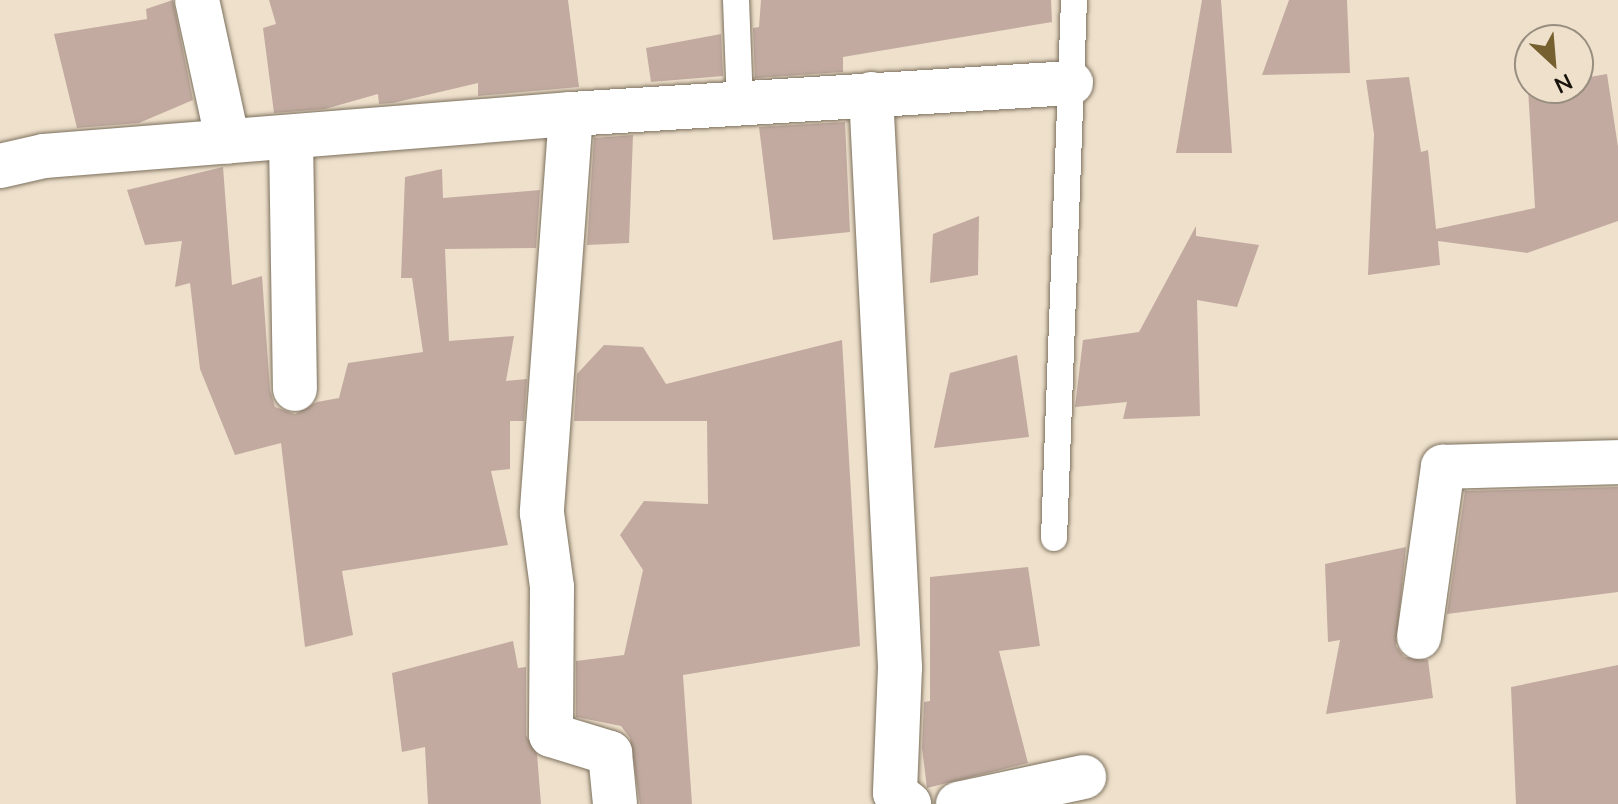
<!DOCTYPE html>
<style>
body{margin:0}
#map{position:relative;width:1618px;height:804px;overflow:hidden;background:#eee0cb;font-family:Mulish,sans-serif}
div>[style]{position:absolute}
.building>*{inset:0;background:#c2aaa0}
.roads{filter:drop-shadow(0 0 2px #7c705e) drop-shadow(0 0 2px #7c705e)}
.lane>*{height:26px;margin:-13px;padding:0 13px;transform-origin:13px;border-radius:13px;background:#fff}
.street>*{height:44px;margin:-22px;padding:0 22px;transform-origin:22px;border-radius:22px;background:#fff}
span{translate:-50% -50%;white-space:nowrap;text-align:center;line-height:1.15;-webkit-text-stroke:8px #eee0cb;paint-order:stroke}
.north{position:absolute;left:1514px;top:24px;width:80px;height:80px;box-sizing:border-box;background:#eee0cb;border:2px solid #988e7f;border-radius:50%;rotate:154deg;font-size:22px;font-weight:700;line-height:32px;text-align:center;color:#18130c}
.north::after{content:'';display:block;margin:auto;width:28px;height:36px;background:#776030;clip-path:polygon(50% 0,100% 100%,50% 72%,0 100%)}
</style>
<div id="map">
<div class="building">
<div style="clip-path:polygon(173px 0,193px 100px,139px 123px,77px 128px,54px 34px,147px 19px,146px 9px)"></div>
<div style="clip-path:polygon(269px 0,568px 0,579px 87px,478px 96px,478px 83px,393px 103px,379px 104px,378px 94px,325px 109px,274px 113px,263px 28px,276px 24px)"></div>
<div style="clip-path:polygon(761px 0,1051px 0,1052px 22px,843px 57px,843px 72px,755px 78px,753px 28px,759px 27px)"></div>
<div style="clip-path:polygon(1202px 0,1221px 0,1232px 153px,1176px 153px)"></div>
<div style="clip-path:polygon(1289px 0,1347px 0,1350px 73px,1262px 75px)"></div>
<div style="clip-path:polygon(721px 34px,723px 76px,651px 82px,646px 48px)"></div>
<div style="clip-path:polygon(1607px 74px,1618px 147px,1618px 221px,1527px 253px,1438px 241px,1440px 265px,1368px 275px,1374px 134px,1366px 80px,1409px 77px,1421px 152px,1428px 150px,1436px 229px,1535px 208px,1528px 88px,1578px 88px,1578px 79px)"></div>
<div style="clip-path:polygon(845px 122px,850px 232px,773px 240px,759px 127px)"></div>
<div style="clip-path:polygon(633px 135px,629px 243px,587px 245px,594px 138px)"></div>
<div style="clip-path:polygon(223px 167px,232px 285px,262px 276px,270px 390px,275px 407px,295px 414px,317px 402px,339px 398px,348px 363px,423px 352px,412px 278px,401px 278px,405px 177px,442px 169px,443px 198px,540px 190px,536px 248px,445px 249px,449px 341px,514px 336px,506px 381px,527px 379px,524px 421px,510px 421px,510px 469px,491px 471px,508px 545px,342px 571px,353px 635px,305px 647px,281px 443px,235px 455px,200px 369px,190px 283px,175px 287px,182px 241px,145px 245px,127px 190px)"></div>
<div style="clip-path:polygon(979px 216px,978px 275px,930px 283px,933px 234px)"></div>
<div style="clip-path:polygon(1196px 226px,1196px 236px,1259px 245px,1237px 307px,1197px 300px,1200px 416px,1123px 419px,1127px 402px,1075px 407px,1083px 340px,1139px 332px)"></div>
<div style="clip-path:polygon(842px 340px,860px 646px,683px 675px,692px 804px,640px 804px,630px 738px,621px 726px,576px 717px,576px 661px,624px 655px,643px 570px,620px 535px,644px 501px,708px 504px,707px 421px,574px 421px,577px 374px,604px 345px,643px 347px,666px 384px)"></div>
<div style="clip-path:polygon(1017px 355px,1029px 437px,934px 448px,950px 373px)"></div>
<div style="clip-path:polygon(1618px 487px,1618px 592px,1447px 614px,1465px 491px)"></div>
<div style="clip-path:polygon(1406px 547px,1396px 646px,1404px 657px,1428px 660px,1433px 698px,1326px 714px,1340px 640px,1328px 642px,1325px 564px)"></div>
<div style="clip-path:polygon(1028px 567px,1040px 646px,999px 651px,1028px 763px,927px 788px,922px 748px,924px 702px,930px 701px,930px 577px)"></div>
<div style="clip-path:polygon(513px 641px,518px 668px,526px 667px,526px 735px,537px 754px,541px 804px,428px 804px,425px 747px,402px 752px,392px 673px)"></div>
<div style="clip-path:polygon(1618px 665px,1618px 804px,1516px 804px,1511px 687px)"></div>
</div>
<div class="roads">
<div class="lane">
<div style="left:736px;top:0;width:102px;rotate:87.8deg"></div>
<div style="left:1054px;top:538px;width:538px;rotate:-87.87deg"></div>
</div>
<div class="street">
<div style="left:197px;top:0;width:145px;rotate:77.7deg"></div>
<div style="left:871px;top:94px;width:574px;rotate:87.1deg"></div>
<div style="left:900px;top:667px;width:126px;rotate:92.3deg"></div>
<div style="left:895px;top:793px;width:18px;rotate:38deg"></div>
<div style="left:571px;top:114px;width:400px;rotate:94.2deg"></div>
<div style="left:542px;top:513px;width:75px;rotate:82.3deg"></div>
<div style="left:552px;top:587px;width:148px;rotate:90.4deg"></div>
<div style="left:551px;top:735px;width:62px;rotate:17deg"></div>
<div style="left:610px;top:753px;width:51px;rotate:84.4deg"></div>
<div style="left:291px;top:138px;width:251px;rotate:89.1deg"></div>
<div style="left:0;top:166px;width:45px;rotate:-12.8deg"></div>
<div style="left:44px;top:156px;width:529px;rotate:-4.56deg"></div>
<div style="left:571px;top:114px;width:501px;rotate:-3.55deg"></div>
<div style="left:1419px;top:637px;width:172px;rotate:-82deg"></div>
<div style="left:1443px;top:467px;width:175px;rotate:-1.6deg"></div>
<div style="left:958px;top:804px;width:129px;rotate:-12.1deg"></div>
</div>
</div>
<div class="north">N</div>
</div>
